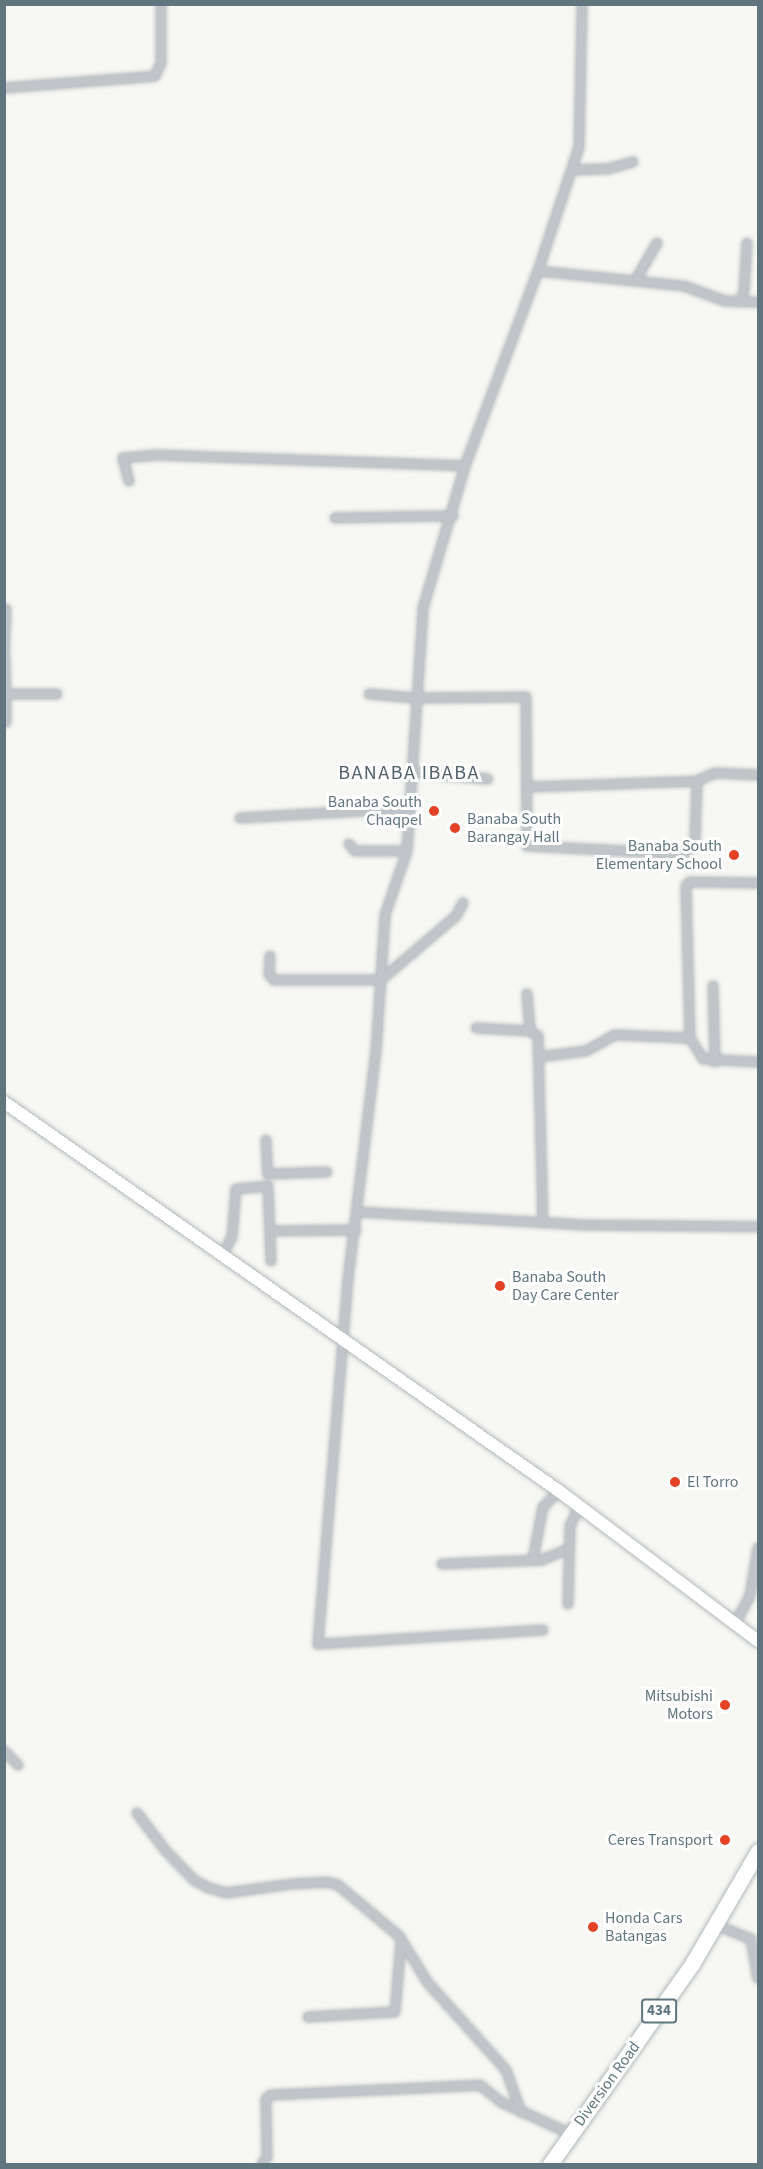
<!DOCTYPE html>
<style>
body{margin:0}
#map{position:relative;width:763px;height:2169px;overflow:hidden;background:#f7f7f3;font-family:"Source Sans 3",sans-serif}
div>[style]{position:absolute}
.roads{filter:drop-shadow(0 0 2px #b2b9bc) drop-shadow(0 0 2px #b2b9bc)}
.street>*{height:8px;margin:-4px;padding:0 4px;transform-origin:4px;border-radius:4px;background:#bfc5c8}
.secondary>*{height:12px;margin:-6px;padding:0 6px;transform-origin:6px;border-radius:6px;background:#fff}
.highway>*{height:15px;margin:-7.5px;padding:0 7.5px;transform-origin:7.5px;border-radius:7.5px;background:#fff}
.dots>*{width:16px;height:16px;translate:-50% -50%;box-sizing:border-box;border:3px solid #fff;border-radius:50%}
span{translate:-50% -50%;white-space:nowrap;text-align:center;line-height:1.15;-webkit-text-stroke:6px #fff;paint-order:stroke}
.shield-label span{padding:2px 4px;background:#fff;border:2px solid;border-radius:4px;-webkit-text-stroke-width:0}
.shield-label{font-size:15px;color:#61757f;font-weight:700}
.poi-label{font-size:16px;color:#61757f}
.right{translate:-100% -50%;text-align:right}
.left{translate:0 -50%;text-align:left}
.street-label{font-size:16px;color:#61757f}
.quarter-label{font-size:20px;color:#53626a;letter-spacing:1.5px}
.frame{position:absolute;inset:0;border:6px solid #61757f;pointer-events:none}
</style>
<div id="map">
<div class="roads">
<div class="street">
<div style="left:4px;top:88px;width:151px;rotate:-4.5deg"></div>
<div style="left:155px;top:76px;width:14px;rotate:-65deg"></div>
<div style="left:161px;top:63px;width:59px;rotate:-90deg"></div>
<div style="left:573px;top:170px;width:35px;rotate:-2deg"></div>
<div style="left:608px;top:169px;width:26px;rotate:-16deg"></div>
<div style="left:538px;top:271px;width:131px;rotate:-71.7deg"></div>
<div style="left:579px;top:147px;width:143px;rotate:-88.8deg"></div>
<div style="left:635px;top:281px;width:44px;rotate:-59.9deg"></div>
<div style="left:740px;top:302px;width:12px;rotate:-70deg"></div>
<div style="left:744px;top:291px;width:48px;rotate:-86.4deg"></div>
<div style="left:129px;top:481px;width:24px;rotate:-105deg"></div>
<div style="left:123px;top:458px;width:32px;rotate:-5deg"></div>
<div style="left:155px;top:455px;width:310px;rotate:2deg"></div>
<div style="left:335px;top:518px;width:118px;rotate:-1deg"></div>
<div style="left:4px;top:658px;width:49px;rotate:-87.7deg"></div>
<div style="left:5px;top:658px;width:64px;rotate:89.1deg"></div>
<div style="left:4px;top:694px;width:53px"></div>
<div style="left:369px;top:694px;width:46px;rotate:5deg"></div>
<div style="left:415px;top:698px;width:111px;rotate:-0.5deg"></div>
<div style="left:526px;top:697px;width:149px;rotate:89.6deg"></div>
<div style="left:527px;top:846px;width:156px;rotate:2.9deg"></div>
<div style="left:683px;top:854px;width:11px;rotate:-34deg"></div>
<div style="left:692px;top:848px;width:9px;rotate:-72deg"></div>
<div style="left:695px;top:839px;width:58px;rotate:-88deg"></div>
<div style="left:412px;top:772px;width:76px;rotate:5.3deg"></div>
<div style="left:529px;top:787px;width:168px;rotate:-2deg"></div>
<div style="left:697px;top:781px;width:20px;rotate:-24deg"></div>
<div style="left:715px;top:773px;width:43px;rotate:2.7deg"></div>
<div style="left:240px;top:818px;width:171px;rotate:-3.3deg"></div>
<div style="left:349px;top:844px;width:9px;rotate:49deg"></div>
<div style="left:355px;top:851px;width:52px"></div>
<div style="left:758px;top:883px;width:68px;rotate:-179.2deg"></div>
<div style="left:690px;top:882px;width:6px;rotate:135deg"></div>
<div style="left:686px;top:886px;width:152px;rotate:88.5deg"></div>
<div style="left:690px;top:1038px;width:25px;rotate:58deg"></div>
<div style="left:703px;top:1059px;width:55px;rotate:3.1deg"></div>
<div style="left:270px;top:956px;width:18px;rotate:93deg"></div>
<div style="left:269px;top:974px;width:8px;rotate:50deg"></div>
<div style="left:274px;top:980px;width:107px"></div>
<div style="left:381px;top:980px;width:99px;rotate:-40.5deg"></div>
<div style="left:456px;top:916px;width:15px;rotate:-62deg"></div>
<div style="left:713px;top:986px;width:76px;rotate:88.5deg"></div>
<div style="left:527px;top:994px;width:37px;rotate:85deg"></div>
<div style="left:476px;top:1028px;width:54px;rotate:3.2deg"></div>
<div style="left:530px;top:1031px;width:9px;rotate:32deg"></div>
<div style="left:538px;top:1036px;width:187px;rotate:88.5deg"></div>
<div style="left:539px;top:1057px;width:47px;rotate:-7.3deg"></div>
<div style="left:586px;top:1051px;width:33px;rotate:-29deg"></div>
<div style="left:615px;top:1035px;width:75px;rotate:2.3deg"></div>
<div style="left:266px;top:1140px;width:34px;rotate:87deg"></div>
<div style="left:268px;top:1174px;width:59px;rotate:-1.9deg"></div>
<div style="left:358px;top:1212px;width:223px;rotate:3.3deg"></div>
<div style="left:581px;top:1225px;width:177px;rotate:0.6deg"></div>
<div style="left:270px;top:1231px;width:86px;rotate:-0.7deg"></div>
<div style="left:224px;top:1252px;width:17px;rotate:-62deg"></div>
<div style="left:232px;top:1237px;width:48px;rotate:-85.2deg"></div>
<div style="left:236px;top:1189px;width:32px;rotate:-5deg"></div>
<div style="left:268px;top:1186px;width:75px;rotate:87.7deg"></div>
<div style="left:533px;top:1559px;width:53px;rotate:-79.1deg"></div>
<div style="left:543px;top:1507px;width:23px;rotate:-45deg"></div>
<div style="left:442px;top:1564px;width:100px;rotate:-2.3deg"></div>
<div style="left:542px;top:1560px;width:28px;rotate:-23deg"></div>
<div style="left:568px;top:1604px;width:78px;rotate:-88.5deg"></div>
<div style="left:570px;top:1526px;width:23px;rotate:-65deg"></div>
<div style="left:735px;top:1624px;width:32px;rotate:-62deg"></div>
<div style="left:750px;top:1596px;width:49px;rotate:-80.5deg"></div>
<div style="left:543px;top:1630px;width:225px;rotate:176.4deg"></div>
<div style="left:318px;top:1644px;width:366px;rotate:-85.3deg"></div>
<div style="left:348px;top:1279px;width:229px;rotate:-83deg"></div>
<div style="left:376px;top:1052px;width:137px;rotate:-86.2deg"></div>
<div style="left:385px;top:915px;width:68px;rotate:-71deg"></div>
<div style="left:407px;top:851px;width:244px;rotate:-86.2deg"></div>
<div style="left:423px;top:608px;width:148px;rotate:-73.5deg"></div>
<div style="left:465px;top:466px;width:208px;rotate:-69.5deg"></div>
<div style="left:538px;top:271px;width:147px;rotate:5.9deg"></div>
<div style="left:684px;top:286px;width:44px;rotate:20.1deg"></div>
<div style="left:725px;top:301px;width:33px;rotate:2deg"></div>
<div style="left:4px;top:1751px;width:20px;rotate:45deg"></div>
<div style="left:137px;top:1813px;width:46px;rotate:52.9deg"></div>
<div style="left:165px;top:1850px;width:42px;rotate:46deg"></div>
<div style="left:194px;top:1880px;width:17px;rotate:28deg"></div>
<div style="left:209px;top:1888px;width:18px;rotate:16deg"></div>
<div style="left:226px;top:1893px;width:67px;rotate:-7.8deg"></div>
<div style="left:292px;top:1884px;width:34px;rotate:-3deg"></div>
<div style="left:326px;top:1882px;width:12px;rotate:14deg"></div>
<div style="left:338px;top:1885px;width:80px;rotate:39.9deg"></div>
<div style="left:399px;top:1936px;width:55px;rotate:58.3deg"></div>
<div style="left:428px;top:1983px;width:117px;rotate:48.1deg"></div>
<div style="left:506px;top:2070px;width:45px;rotate:70.3deg"></div>
<div style="left:716px;top:1925px;width:38px;rotate:22deg"></div>
<div style="left:751px;top:1939px;width:40px;rotate:80deg"></div>
<div style="left:308px;top:2017px;width:87px;rotate:-3.3deg"></div>
<div style="left:395px;top:2012px;width:70px;rotate:-85.1deg"></div>
<div style="left:262px;top:2164px;width:9px;rotate:-54deg"></div>
<div style="left:267px;top:2157px;width:58px;rotate:-91deg"></div>
<div style="left:266px;top:2099px;width:6px;rotate:-39deg"></div>
<div style="left:271px;top:2095px;width:209px;rotate:-2.7deg"></div>
<div style="left:480px;top:2085px;width:27px;rotate:39deg"></div>
<div style="left:501px;top:2102px;width:77px;rotate:24.6deg"></div>
</div>
<div class="secondary">
<div style="left:4px;top:1102px;width:678px;rotate:35.03deg"></div>
<div style="left:559px;top:1491px;width:249px;rotate:37deg"></div>
</div>
<div class="highway">
<div style="left:550px;top:2164px;width:245px;rotate:-54.6deg"></div>
<div style="left:692px;top:1964px;width:131px;rotate:-59.7deg"></div>
</div>
</div>
<div class="dots">
<div style="left:434px;top:811px;background:#e54125"></div>
<div style="left:455px;top:828px;background:#e54125"></div>
<div style="left:734px;top:855px;background:#e54125"></div>
<div style="left:500px;top:1286px;background:#e54125"></div>
<div style="left:675px;top:1482px;background:#e54125"></div>
<div style="left:725px;top:1705px;background:#e54125"></div>
<div style="left:725px;top:1840px;background:#e54125"></div>
<div style="left:593px;top:1927px;background:#e54125"></div>
</div>
<div class="shield-label">
<span style="left:659px;top:2011px">434</span>
</div>
<div class="poi-label">
<span class="right" style="left:422px;top:811px">Banaba South<br>Chaqpel</span>
<span class="left" style="left:467px;top:828px">Banaba South<br>Barangay Hall</span>
<span class="right" style="left:722px;top:855px">Banaba South<br>Elementary School</span>
<span class="left" style="left:512px;top:1286px">Banaba South<br>Day Care Center</span>
<span class="left" style="left:687px;top:1482px">El Torro</span>
<span class="right" style="left:713px;top:1705px">Mitsubishi<br>Motors</span>
<span class="right" style="left:713px;top:1840px">Ceres Transport</span>
<span class="left" style="left:605px;top:1927px">Honda Cars<br>Batangas</span>
</div>
<div class="street-label">
<span style="left:607px;top:2084px;rotate:-54deg">Diversion Road</span>
</div>
<div class="quarter-label">
<span style="left:409px;top:773px">BANABA IBABA</span>
</div>
<div class="frame"></div>
</div>
